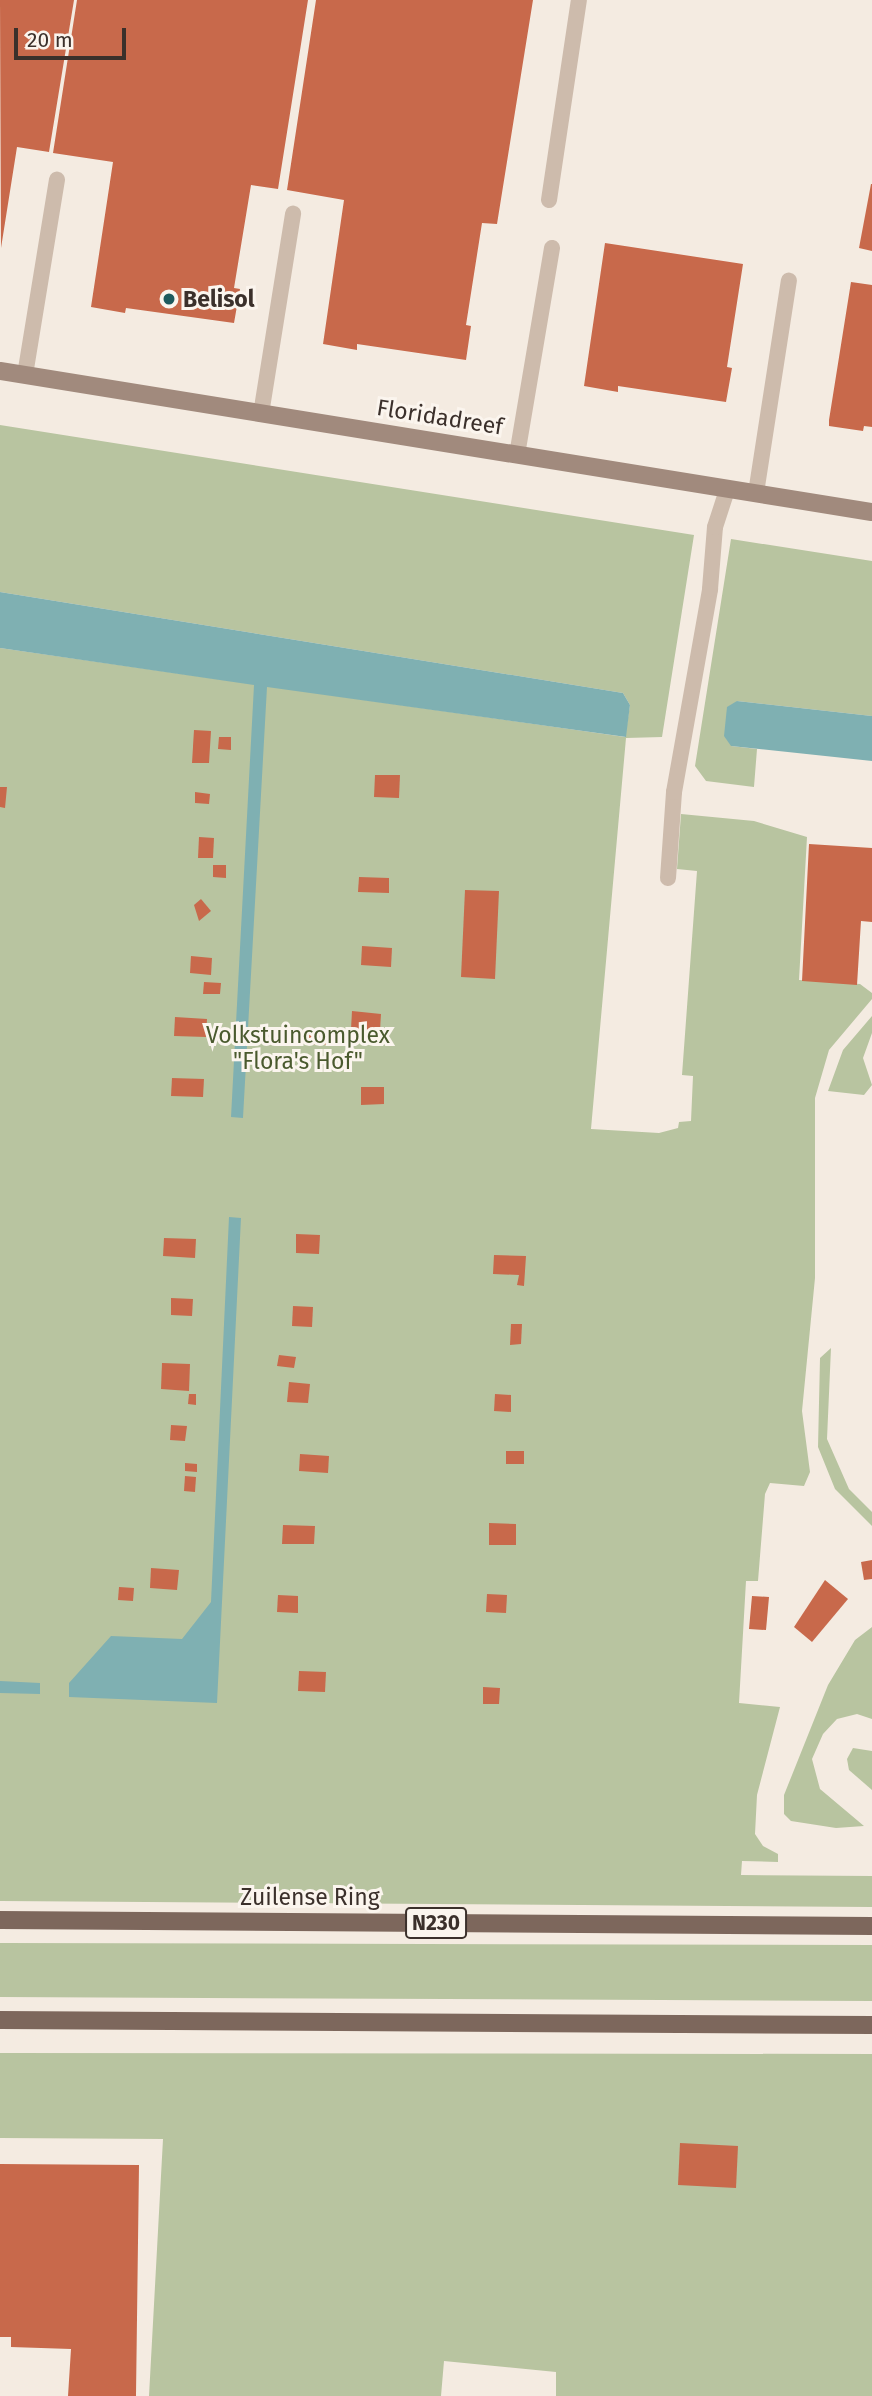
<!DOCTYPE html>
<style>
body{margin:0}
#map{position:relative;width:872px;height:2396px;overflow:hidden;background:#f4ebe1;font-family:"Fira Sans",sans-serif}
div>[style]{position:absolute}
.green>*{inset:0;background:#b8c4a0}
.water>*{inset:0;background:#7fb0b2}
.building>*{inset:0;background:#c8694b}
.lane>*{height:16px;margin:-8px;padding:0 8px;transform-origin:8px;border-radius:8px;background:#cdbbac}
.secondary>*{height:18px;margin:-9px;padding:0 9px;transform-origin:9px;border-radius:9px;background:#a18a7d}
.primary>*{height:18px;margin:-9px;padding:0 9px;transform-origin:9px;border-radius:9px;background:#7d675c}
.dots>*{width:19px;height:19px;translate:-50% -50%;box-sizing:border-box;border:4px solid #fbf5ee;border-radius:50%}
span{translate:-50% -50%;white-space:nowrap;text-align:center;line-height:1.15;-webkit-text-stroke:6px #fbf5ee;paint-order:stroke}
.shield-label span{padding:2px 5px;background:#fbf5ee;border:2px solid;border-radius:5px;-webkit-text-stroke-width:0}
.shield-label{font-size:21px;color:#3b302b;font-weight:700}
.poi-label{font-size:23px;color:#3b302b;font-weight:700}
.left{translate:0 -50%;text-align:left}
.street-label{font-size:23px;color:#3b302b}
.park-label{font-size:23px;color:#4a5a2e}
.scale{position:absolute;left:14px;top:28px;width:112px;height:32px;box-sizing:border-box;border:4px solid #3b302b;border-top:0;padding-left:9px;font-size:21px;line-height:24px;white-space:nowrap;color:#3b302b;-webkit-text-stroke:5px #fbf5ee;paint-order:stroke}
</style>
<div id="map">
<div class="green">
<div style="clip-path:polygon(0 425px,694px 535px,662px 737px,626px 738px,591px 1129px,659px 1133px,678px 1128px,679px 1122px,691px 1121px,693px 1076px,682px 1075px,697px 871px,677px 869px,681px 814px,754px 821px,807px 837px,799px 980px,860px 984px,872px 993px,872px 999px,829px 1050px,815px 1098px,815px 1278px,802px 1411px,810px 1472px,804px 1486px,770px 1483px,765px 1494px,758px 1581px,746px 1581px,739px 1703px,780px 1707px,757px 1795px,755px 1834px,763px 1846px,778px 1854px,778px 1862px,742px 1861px,741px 1875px,872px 1876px,872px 1907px,0 1901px,0 648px,625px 737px,630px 705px,623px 693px,0 592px)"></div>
<div style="clip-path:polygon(731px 539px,872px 561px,872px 716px,737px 701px,731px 746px,757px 749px,754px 787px,706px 781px,695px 766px)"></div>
<div style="clip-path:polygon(872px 1016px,872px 1033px,863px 1058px,872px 1085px,864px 1095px,828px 1091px,843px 1050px)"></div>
<div style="clip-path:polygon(831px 1348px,827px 1439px,849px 1489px,872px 1512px,872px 1526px,835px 1489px,818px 1447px,820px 1358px)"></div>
<div style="clip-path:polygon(872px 1627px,872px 1719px,857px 1714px,837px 1719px,823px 1734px,812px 1759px,820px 1789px,864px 1826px,836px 1828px,791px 1821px,784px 1814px,784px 1795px,828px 1685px,855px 1640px)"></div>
<div style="clip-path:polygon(853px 1748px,872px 1751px,872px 1790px,849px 1770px,847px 1759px)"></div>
<div style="clip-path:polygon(0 1943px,872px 1945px,872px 2001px,0 1997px)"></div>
<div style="clip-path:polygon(0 2053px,872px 2054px,872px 2396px,556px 2396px,556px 2372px,444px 2361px,441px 2396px,149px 2396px,163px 2139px,0 2138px)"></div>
</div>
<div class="water">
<div style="clip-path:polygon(0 592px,623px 693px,630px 705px,626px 737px,267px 687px,243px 1118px,231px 1117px,254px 685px,0 648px)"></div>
<div style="clip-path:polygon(737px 701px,872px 716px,872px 761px,731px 746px,724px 736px,727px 707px)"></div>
<div style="clip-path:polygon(229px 1217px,241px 1218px,217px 1703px,69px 1697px,69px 1683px,111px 1636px,182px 1639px,211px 1602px)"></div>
<div style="clip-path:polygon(0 1681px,40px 1683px,40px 1694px,0 1693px)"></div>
</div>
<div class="building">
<div style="clip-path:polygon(0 0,74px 0,49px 152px,17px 147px,1px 248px)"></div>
<div style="clip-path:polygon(77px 0,308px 0,278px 189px,251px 185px,234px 288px,240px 289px,234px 323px,126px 308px,125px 313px,91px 307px,113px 162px,53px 153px)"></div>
<div style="clip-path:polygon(316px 0,533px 0,497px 224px,482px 223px,466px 325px,471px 326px,466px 360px,357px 344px,357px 350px,323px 344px,344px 200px,287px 190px)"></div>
<div style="clip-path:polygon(871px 184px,872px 184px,872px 251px,859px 248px)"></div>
<div style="clip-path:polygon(605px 243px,743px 264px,727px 367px,732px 368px,726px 402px,618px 386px,618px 392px,584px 386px)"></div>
<div style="clip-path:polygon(851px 282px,872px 285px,872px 427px,864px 426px,863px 431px,829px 426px,829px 420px)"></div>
<div style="clip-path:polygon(194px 730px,211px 731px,209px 763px,192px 763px)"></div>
<div style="clip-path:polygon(219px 737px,231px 737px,231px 750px,218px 749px)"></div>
<div style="clip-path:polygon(375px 775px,400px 775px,399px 798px,374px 797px)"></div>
<div style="clip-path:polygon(0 787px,7px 787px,5px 808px,0 807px)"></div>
<div style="clip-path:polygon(195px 792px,210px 794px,209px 804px,195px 803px)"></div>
<div style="clip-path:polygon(199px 837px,214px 838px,213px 858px,198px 858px)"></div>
<div style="clip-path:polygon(809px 844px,872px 848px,872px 922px,861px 921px,857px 985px,802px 981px)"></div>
<div style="clip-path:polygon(213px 865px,226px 865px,226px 878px,213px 877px)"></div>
<div style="clip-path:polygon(359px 877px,389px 878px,389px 893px,358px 892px)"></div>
<div style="clip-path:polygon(465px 890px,499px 891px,495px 979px,461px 977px)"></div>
<div style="clip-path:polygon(201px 899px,211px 911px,199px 921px,194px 905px)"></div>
<div style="clip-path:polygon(362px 946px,392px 948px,391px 967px,361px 965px)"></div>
<div style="clip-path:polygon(191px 956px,212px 958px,211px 975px,190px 973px)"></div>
<div style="clip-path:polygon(204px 982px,221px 983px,220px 994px,203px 994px)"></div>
<div style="clip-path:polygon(352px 1011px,381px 1014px,380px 1031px,351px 1029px)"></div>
<div style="clip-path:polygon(175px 1017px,207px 1019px,206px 1037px,174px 1036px)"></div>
<div style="clip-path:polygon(306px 1029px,336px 1031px,335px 1045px,305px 1044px)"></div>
<div style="clip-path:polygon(172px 1078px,204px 1079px,203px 1097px,171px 1096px)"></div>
<div style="clip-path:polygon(361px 1087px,384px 1087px,384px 1104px,361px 1105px)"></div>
<div style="clip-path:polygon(296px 1234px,320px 1235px,319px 1254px,296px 1253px)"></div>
<div style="clip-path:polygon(164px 1238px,196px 1239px,195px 1258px,163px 1256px)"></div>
<div style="clip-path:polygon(494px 1255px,526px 1256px,524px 1286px,517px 1285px,519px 1275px,493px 1274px)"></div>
<div style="clip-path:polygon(171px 1298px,193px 1299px,192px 1316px,171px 1315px)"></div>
<div style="clip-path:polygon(293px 1306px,313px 1307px,312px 1327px,292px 1326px)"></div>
<div style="clip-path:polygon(511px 1324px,522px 1324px,521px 1344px,510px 1345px)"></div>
<div style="clip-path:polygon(279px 1355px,296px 1357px,294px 1368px,277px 1366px)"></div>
<div style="clip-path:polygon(162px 1363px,190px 1364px,189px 1391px,161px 1389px)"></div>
<div style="clip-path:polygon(289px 1382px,310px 1384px,308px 1403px,287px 1402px)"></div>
<div style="clip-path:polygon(189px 1394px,196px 1394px,196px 1405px,188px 1404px)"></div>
<div style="clip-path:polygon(495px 1394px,511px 1395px,511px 1412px,494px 1411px)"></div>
<div style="clip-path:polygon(171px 1425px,187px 1426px,185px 1441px,170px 1440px)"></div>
<div style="clip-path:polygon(506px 1451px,524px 1451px,524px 1464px,506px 1464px)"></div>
<div style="clip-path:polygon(300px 1454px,329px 1456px,328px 1473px,299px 1471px)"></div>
<div style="clip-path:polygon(185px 1463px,197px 1464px,197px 1472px,185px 1471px)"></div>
<div style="clip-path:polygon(185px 1476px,196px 1477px,195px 1492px,184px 1491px)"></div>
<div style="clip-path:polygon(489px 1523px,516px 1524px,516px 1545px,489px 1545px)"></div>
<div style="clip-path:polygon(283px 1525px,315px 1526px,314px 1544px,282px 1544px)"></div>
<div style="clip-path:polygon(872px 1560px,872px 1579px,864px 1580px,861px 1562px)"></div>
<div style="clip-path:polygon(151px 1568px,179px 1570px,177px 1590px,150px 1588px)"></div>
<div style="clip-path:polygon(825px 1580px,848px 1599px,812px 1642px,794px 1627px)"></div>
<div style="clip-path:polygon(119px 1587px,134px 1588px,133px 1601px,118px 1600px)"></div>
<div style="clip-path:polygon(487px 1594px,507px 1595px,506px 1613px,486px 1612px)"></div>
<div style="clip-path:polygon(278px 1595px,298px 1596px,298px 1613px,277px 1612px)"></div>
<div style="clip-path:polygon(752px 1596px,769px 1597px,766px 1630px,749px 1629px)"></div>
<div style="clip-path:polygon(299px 1671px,326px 1672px,325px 1692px,298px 1691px)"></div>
<div style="clip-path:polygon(483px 1687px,500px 1688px,499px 1704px,483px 1704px)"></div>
<div style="clip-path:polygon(680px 2143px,738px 2146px,736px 2188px,678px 2185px)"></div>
<div style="clip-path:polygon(0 2164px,139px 2165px,136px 2396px,68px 2396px,71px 2349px,11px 2347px,11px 2337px,0 2337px)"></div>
</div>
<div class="lane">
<div style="left:549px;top:200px;width:202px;rotate:-81.5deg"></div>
<div style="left:25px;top:375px;width:198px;rotate:-80.7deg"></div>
<div style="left:261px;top:414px;width:203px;rotate:-80.9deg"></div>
<div style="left:517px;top:455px;width:210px;rotate:-80.4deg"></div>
<div style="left:756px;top:493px;width:215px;rotate:-81.2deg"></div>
<div style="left:668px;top:878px;width:86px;rotate:-86deg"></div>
<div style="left:674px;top:792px;width:206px;rotate:-79.9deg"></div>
<div style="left:710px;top:589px;width:62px;rotate:-85.4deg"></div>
<div style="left:715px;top:527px;width:40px;rotate:-72deg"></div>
</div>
<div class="secondary">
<div style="left:0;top:371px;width:883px;rotate:9.19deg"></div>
</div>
<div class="primary">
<div style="left:0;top:1920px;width:872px;rotate:0.39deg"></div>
<div style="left:0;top:2020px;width:872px;rotate:0.33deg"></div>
</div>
<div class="dots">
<div style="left:169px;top:299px;background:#1f5a5e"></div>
</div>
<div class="shield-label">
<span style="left:436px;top:1923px">N230</span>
</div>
<div class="poi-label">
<span class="left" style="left:183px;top:299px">Belisol</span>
</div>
<div class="street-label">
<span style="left:440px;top:417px;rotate:9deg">Floridadreef</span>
<span style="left:310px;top:1897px">Zuilense Ring</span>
</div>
<div class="park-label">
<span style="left:298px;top:1048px">Volkstuincomplex<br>"Flora's Hof"</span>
</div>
<div class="scale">20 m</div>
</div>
